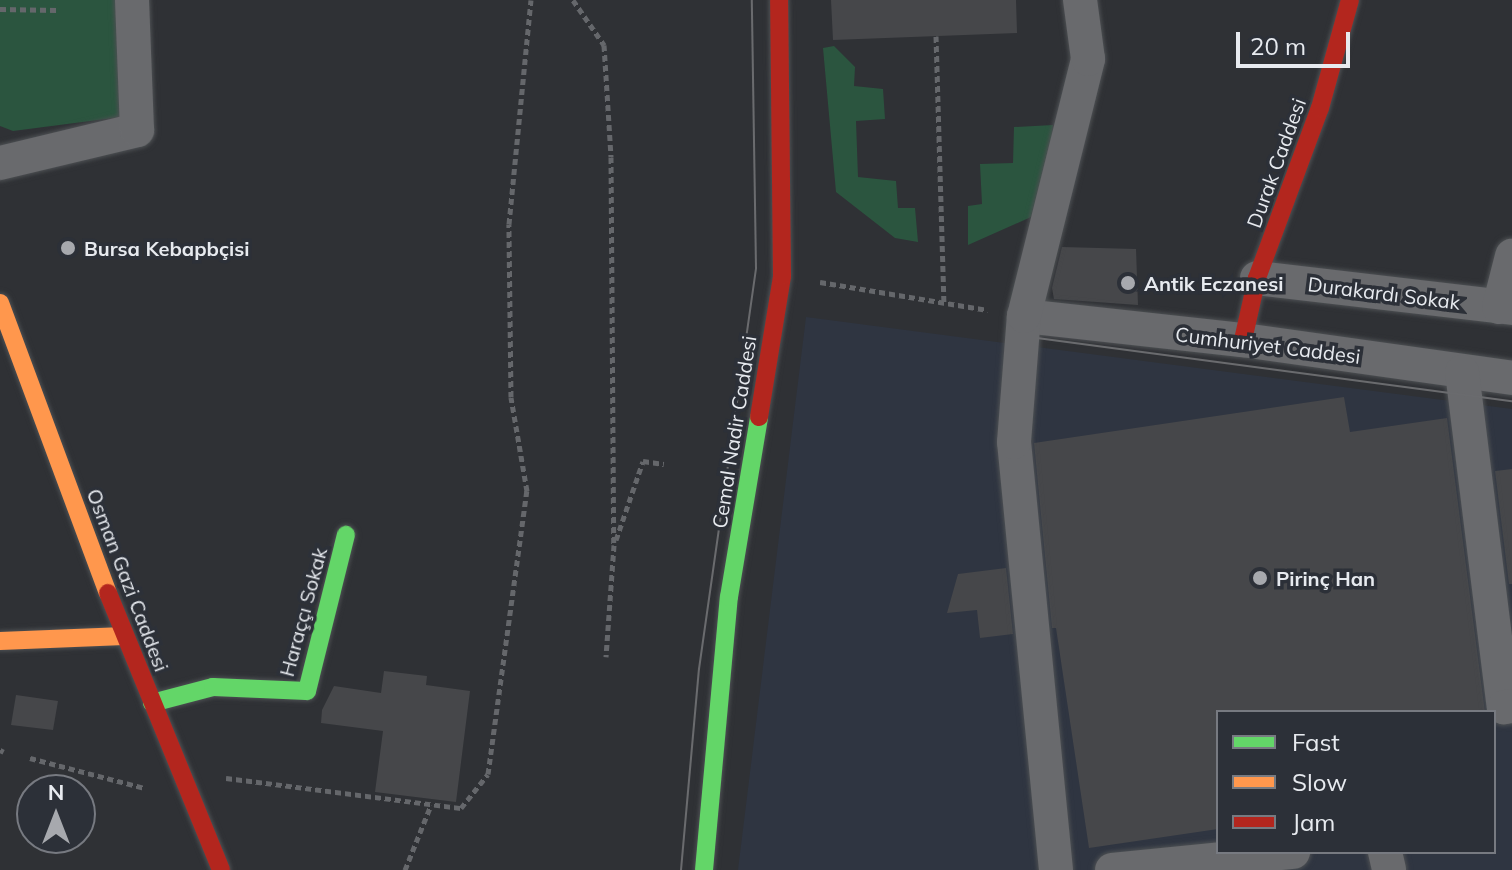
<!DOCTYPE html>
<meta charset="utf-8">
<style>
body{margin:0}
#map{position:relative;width:1512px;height:870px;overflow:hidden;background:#2f3135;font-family:Mulish,sans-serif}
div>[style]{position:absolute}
.built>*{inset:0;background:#2f3541}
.green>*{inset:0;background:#2b553f}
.building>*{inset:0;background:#46474a}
.path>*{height:5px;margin-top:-2.5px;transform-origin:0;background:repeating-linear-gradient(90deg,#65676b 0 6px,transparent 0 10px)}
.roads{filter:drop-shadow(0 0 2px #4d5053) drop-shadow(0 0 2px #4d5053)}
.street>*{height:34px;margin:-17px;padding:0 17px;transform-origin:17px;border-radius:17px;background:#696a6d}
.fast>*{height:18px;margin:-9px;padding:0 9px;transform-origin:9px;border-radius:9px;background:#63d668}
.slow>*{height:18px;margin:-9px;padding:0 9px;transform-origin:9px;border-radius:9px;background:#ff974d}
.jam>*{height:18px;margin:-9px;padding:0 9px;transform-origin:9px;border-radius:9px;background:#b3261e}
.tram>*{height:2px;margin:-1px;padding:0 1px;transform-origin:1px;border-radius:1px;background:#6a6b6e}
.dots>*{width:22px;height:22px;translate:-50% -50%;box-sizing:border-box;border:4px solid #2c3038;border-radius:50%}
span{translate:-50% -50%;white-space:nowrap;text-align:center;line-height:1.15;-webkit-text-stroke:7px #2c3038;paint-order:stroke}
.street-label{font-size:20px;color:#e7eaef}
.poi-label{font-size:20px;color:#e7eaef;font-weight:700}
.left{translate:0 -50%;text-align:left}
.legend{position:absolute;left:1216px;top:710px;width:280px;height:144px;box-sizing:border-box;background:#2c3038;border:2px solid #777a81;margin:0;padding:10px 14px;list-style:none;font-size:24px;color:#e7eaef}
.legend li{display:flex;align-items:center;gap:16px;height:40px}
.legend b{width:40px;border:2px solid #777a81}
.north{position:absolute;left:16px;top:774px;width:80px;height:80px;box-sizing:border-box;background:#2c3038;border:2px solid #777a81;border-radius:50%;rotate:0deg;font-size:22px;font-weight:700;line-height:32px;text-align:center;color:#e7eaef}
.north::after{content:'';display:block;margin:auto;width:28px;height:36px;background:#a7a9ae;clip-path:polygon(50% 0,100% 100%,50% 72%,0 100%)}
.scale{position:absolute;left:1236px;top:32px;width:114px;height:36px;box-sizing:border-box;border:4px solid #e7eaef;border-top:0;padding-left:10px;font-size:24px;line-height:28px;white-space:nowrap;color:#e7eaef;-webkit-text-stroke:6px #2c3038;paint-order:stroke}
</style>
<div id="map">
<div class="built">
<div style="clip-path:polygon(evenodd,806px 317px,1512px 409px,1512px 870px,738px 870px,806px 317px,1218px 712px,1494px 712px,1494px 852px,1218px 852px,1218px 712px)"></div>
</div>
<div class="green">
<div style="clip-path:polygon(0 0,123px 0,129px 116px,13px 131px,0 126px)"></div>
<div style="clip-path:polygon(834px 46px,855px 67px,854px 86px,883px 89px,885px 119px,856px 121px,858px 177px,896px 181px,898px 208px,915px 208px,918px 242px,895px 238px,836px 192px,823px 48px)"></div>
<div style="clip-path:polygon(1053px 125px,1049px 177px,1031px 217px,968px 245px,968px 206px,982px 204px,980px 164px,1013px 163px,1014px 127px)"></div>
</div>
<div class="building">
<div style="clip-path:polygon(831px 0,1016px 0,1017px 33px,833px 40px)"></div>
<div style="clip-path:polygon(1062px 247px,1136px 249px,1138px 305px,1054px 299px,1052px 288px)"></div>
<div style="clip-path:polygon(1344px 397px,1350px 432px,1447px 418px,1485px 712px,1218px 712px,1218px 829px,1089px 848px,1056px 628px,1052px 628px,1034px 443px)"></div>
<div style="clip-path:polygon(1512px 469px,1512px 584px,1509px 584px,1495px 471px)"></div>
<div style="clip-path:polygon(1006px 568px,1013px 634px,980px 638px,977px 610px,947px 613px,958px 574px)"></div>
<div style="clip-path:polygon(384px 671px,427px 676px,426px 685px,470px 691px,456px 802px,375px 792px,383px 731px,321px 723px,322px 710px,334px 686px,381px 693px)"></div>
<div style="clip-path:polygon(16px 695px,58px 701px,53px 730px,11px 725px)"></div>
</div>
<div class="path">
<div style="left:573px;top:0;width:55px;rotate:55.4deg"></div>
<div style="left:604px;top:45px;width:112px;rotate:86.4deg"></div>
<div style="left:611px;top:157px;width:388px;rotate:89.6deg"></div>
<div style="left:614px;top:545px;width:112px;rotate:94.1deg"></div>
<div style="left:0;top:9px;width:57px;rotate:1deg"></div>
<div style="left:936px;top:36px;width:267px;rotate:88.3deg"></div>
<div style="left:820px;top:282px;width:170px;rotate:9.5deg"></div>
<div style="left:616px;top:540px;width:83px;rotate:-71.1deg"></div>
<div style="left:643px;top:461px;width:21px;rotate:8deg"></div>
<div style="left:0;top:750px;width:4px;rotate:27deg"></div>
<div style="left:30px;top:758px;width:118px;rotate:14.7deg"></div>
<div style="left:226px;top:778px;width:237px;rotate:7.3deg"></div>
<div style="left:461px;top:808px;width:43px;rotate:-51.5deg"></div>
<div style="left:488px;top:774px;width:286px;rotate:-82.2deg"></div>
<div style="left:527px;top:491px;width:95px;rotate:-99.7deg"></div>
<div style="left:511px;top:397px;width:173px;rotate:-90.7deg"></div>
<div style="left:509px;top:224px;width:225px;rotate:-84.4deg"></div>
<div style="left:405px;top:870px;width:70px;rotate:-68.2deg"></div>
</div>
<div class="roads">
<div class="street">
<div style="left:0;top:163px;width:141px;rotate:-13.5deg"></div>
<div style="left:137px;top:130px;width:130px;rotate:-92.2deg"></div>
<div style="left:1257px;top:278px;width:257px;rotate:6.7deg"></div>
<div style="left:1499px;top:307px;width:53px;rotate:-75.7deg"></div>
<div style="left:1024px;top:316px;width:220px;rotate:6.3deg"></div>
<div style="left:1243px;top:340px;width:272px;rotate:8deg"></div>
<div style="left:1462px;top:372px;width:338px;rotate:82.9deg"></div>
<div style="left:1504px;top:707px;width:8px;rotate:-7deg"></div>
<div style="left:1385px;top:852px;width:18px;rotate:77deg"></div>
<div style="left:1056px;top:870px;width:430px;rotate:-95.6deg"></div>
<div style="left:1014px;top:442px;width:126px;rotate:-85.5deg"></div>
<div style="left:1024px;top:316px;width:265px;rotate:-76deg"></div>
<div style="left:1088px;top:59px;width:60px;rotate:-97.7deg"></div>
<div style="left:1112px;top:870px;width:182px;rotate:-5.7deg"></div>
</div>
<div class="fast">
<div style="left:152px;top:703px;width:63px;rotate:-14.7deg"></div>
<div style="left:213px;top:687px;width:94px;rotate:2.4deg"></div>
<div style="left:307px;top:691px;width:161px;rotate:-76deg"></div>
<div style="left:704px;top:870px;width:274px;rotate:-84.8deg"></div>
<div style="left:729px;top:597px;width:182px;rotate:-80.5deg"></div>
</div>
<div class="slow">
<div style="left:0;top:303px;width:309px;rotate:69.6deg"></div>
<div style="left:0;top:641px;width:124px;rotate:-2.3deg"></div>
</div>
<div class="jam">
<div style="left:1243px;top:340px;width:64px;rotate:-77.3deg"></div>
<div style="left:1257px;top:278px;width:181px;rotate:-69.7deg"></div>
<div style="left:1320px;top:108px;width:112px;rotate:-74.5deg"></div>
<div style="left:759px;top:417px;width:143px;rotate:-80.7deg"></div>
<div style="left:782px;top:276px;width:276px;rotate:-90.6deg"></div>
<div style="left:108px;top:593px;width:299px;rotate:67.8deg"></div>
</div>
</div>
<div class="tram">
<div style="left:1037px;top:338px;width:479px;rotate:7.6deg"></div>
<div style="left:681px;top:870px;width:202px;rotate:-84.9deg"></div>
<div style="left:699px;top:669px;width:405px;rotate:-81.9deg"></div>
<div style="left:756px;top:268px;width:268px;rotate:-90.9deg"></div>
</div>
<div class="dots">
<div style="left:68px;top:248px;background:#a7a9ae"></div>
<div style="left:1128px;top:283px;background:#a7a9ae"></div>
<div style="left:1260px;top:578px;background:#a7a9ae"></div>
</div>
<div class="street-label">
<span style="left:1276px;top:163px;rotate:-70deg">Durak Caddesi</span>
<span style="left:1384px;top:293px;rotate:7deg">Durakardı Sokak</span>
<span style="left:1268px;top:345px;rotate:7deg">Cumhuriyet Caddesi</span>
<span style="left:734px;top:432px;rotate:-81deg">Cemal Nadir Caddesi</span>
<span style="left:128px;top:580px;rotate:69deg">Osman Gazi Caddesi</span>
<span style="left:303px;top:612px;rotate:-75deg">Haraççı Sokak</span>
</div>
<div class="poi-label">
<span class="left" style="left:84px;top:248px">Bursa Kebapbçisi</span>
<span class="left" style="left:1144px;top:283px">Antik Eczanesi</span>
<span class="left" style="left:1276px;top:578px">Pirinç Han</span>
</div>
<ul class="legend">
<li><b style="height:10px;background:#63d668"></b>Fast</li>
<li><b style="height:10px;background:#ff974d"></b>Slow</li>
<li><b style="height:10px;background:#b3261e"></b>Jam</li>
</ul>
<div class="north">N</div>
<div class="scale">20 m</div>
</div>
